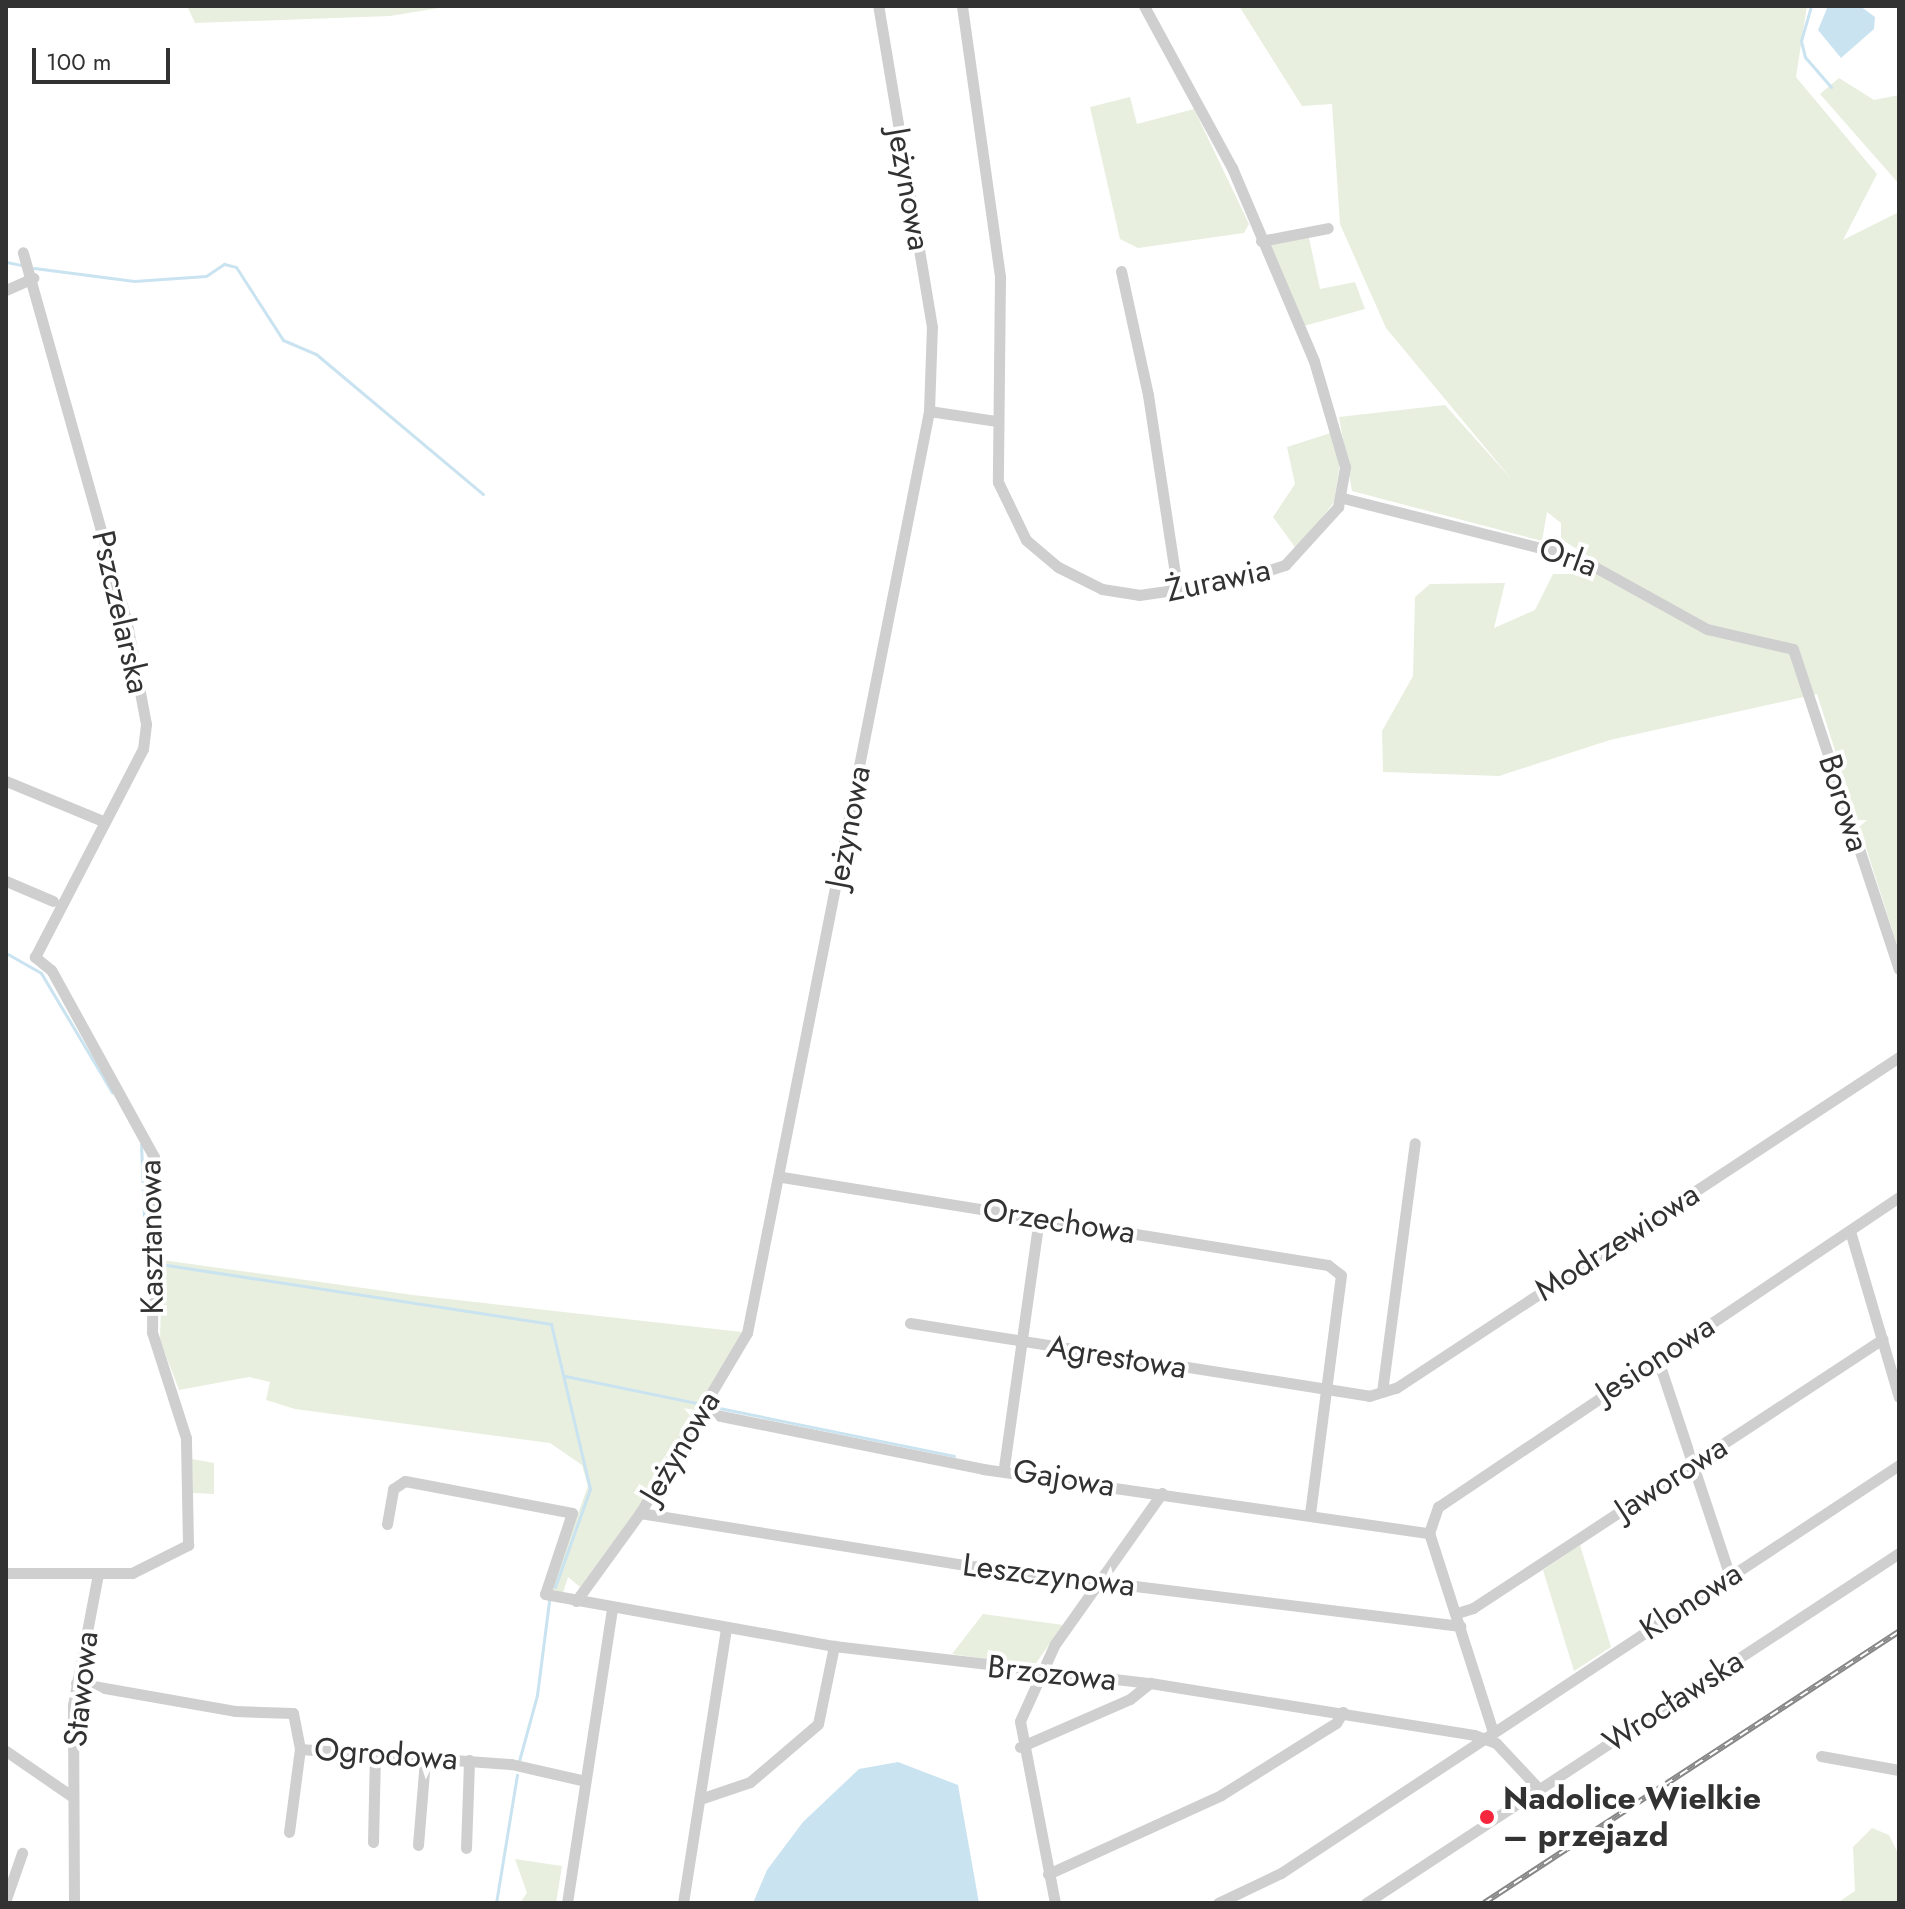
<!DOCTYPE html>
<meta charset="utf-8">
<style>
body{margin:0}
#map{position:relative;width:1905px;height:1909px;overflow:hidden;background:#fff;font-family:Jost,sans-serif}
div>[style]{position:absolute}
.green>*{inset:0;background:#e8efdf}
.water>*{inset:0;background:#cae3f0}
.stream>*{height:3px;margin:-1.5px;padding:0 1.5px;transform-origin:1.5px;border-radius:1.5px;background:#cae3f0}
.street>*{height:11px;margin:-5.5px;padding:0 5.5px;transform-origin:5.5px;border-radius:5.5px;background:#cfcfcf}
.rail>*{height:6px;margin-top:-3px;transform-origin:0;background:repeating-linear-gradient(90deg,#fff 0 9px,#878787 0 18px);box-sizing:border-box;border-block:2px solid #878787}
.dots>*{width:22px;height:22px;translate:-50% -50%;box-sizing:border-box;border:4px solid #fff;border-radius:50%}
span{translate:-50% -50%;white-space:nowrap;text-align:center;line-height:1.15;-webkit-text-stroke:8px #fff;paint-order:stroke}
.street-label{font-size:32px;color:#323232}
.poi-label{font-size:32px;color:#323232;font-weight:700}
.left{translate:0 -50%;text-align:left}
.frame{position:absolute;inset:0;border:8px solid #323232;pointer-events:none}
.scale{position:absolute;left:32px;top:48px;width:138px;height:36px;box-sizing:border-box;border:4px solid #323232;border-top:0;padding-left:10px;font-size:24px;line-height:28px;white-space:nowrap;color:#323232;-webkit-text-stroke:6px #fff;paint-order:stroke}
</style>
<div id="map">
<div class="green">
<div style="clip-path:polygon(187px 6px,451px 6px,390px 16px,195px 23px)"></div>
<div style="clip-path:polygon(1239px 6px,1807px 6px,1796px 77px,1877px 174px,1843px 240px,1899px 212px,1899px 951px,1817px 694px,1610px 740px,1499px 776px,1383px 772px,1382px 731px,1413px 676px,1415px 597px,1430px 584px,1505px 583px,1494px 628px,1535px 610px,1553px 574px,1571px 574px,1574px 562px,1591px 558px,1561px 539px,1561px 523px,1547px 512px,1542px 541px,1352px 491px,1339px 417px,1445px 405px,1513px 481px,1386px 328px,1340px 224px,1332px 104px,1302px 106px)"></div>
<div style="clip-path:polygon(1839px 78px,1874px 100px,1899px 95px,1899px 184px,1820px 94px)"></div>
<div style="clip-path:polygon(1130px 97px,1137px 124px,1194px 109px,1249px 224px,1244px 233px,1138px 248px,1120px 239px,1090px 107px)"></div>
<div style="clip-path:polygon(1309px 238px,1320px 289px,1355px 282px,1365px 309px,1304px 326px,1269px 249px,1272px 243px)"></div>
<div style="clip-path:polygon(1337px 431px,1341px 456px,1334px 502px,1297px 550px,1273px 517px,1295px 484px,1287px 447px)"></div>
<div style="clip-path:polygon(162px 1260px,413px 1295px,742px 1332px,635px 1512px,580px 1587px,568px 1577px,563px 1593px,550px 1590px,588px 1486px,582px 1465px,550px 1443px,295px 1409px,266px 1400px,270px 1382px,249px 1377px,179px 1390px,160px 1340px)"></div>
<div style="clip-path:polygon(192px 1459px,214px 1463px,214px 1494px,193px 1493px)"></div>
<div style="clip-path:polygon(1580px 1545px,1611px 1647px,1574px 1671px,1543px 1570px)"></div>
<div style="clip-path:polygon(983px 1614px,1063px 1625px,1034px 1666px,952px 1654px)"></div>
<div style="clip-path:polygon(1872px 1828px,1889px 1835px,1899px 1855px,1899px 1903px,1837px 1903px,1855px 1891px,1853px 1847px)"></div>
<div style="clip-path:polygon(515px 1859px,562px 1866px,556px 1903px,520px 1903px,527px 1893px)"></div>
</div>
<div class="water">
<div style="clip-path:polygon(1828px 6px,1860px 6px,1875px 17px,1874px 29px,1841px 58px,1818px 30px)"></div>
<div style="clip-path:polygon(898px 1762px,958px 1785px,979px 1903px,753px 1903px,767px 1870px,803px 1822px,859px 1769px)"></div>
</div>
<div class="stream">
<div style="left:1811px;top:6px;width:36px;rotate:106deg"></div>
<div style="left:1801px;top:41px;width:16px;rotate:76deg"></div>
<div style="left:1805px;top:57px;width:40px;rotate:49deg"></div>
<div style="left:6px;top:262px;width:15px;rotate:11deg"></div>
<div style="left:34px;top:268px;width:101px;rotate:7.4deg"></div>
<div style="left:134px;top:281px;width:72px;rotate:-4deg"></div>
<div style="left:206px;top:276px;width:22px;rotate:-34deg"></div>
<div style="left:224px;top:264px;width:12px;rotate:14deg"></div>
<div style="left:236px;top:267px;width:87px;rotate:57.2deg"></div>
<div style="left:283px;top:340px;width:36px;rotate:23deg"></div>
<div style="left:316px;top:354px;width:218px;rotate:40deg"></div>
<div style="left:6px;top:953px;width:40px;rotate:29.7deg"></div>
<div style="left:41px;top:973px;width:139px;rotate:59.2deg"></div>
<div style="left:141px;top:1144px;width:117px;rotate:87.6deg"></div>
<div style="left:160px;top:1264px;width:396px;rotate:8.7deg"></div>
<div style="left:551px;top:1324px;width:170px;rotate:76.7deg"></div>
<div style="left:590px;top:1489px;width:104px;rotate:109.7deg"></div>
<div style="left:565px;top:1376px;width:135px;rotate:11.6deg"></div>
<div style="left:714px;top:1407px;width:245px;rotate:11.5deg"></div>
<div style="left:519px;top:1761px;width:68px;rotate:-74.7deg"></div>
<div style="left:537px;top:1695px;width:95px;rotate:-82.7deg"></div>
<div style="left:496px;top:1903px;width:130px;rotate:-80.7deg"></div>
</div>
<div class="street">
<div style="left:962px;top:6px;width:273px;rotate:82deg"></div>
<div style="left:1000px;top:276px;width:206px;rotate:90.6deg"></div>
<div style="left:998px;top:482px;width:64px;rotate:64.2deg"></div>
<div style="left:1026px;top:540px;width:42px;rotate:40.2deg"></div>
<div style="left:1058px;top:567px;width:49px;rotate:26.6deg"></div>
<div style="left:1102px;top:589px;width:37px;rotate:9deg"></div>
<div style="left:1139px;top:595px;width:98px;rotate:-8.2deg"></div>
<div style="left:1236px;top:581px;width:52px;rotate:-18.1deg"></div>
<div style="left:1285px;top:565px;width:79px;rotate:-47.6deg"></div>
<div style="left:1338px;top:507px;width:41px;rotate:-80.1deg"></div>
<div style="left:1345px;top:467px;width:110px;rotate:-106.3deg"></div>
<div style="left:1314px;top:361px;width:210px;rotate:-113deg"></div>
<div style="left:1232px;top:168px;width:184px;rotate:-118.5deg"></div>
<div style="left:1261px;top:241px;width:68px;rotate:-11deg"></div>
<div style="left:1121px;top:271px;width:127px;rotate:77.7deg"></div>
<div style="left:1148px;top:395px;width:200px;rotate:81.4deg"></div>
<div style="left:6px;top:290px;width:30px;rotate:-24deg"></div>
<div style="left:929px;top:411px;width:69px;rotate:8.4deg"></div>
<div style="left:1343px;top:498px;width:241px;rotate:14.2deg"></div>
<div style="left:1577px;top:557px;width:149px;rotate:29deg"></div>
<div style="left:1707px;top:629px;width:88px;rotate:13.1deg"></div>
<div style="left:1793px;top:649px;width:337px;rotate:71.7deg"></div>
<div style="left:6px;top:781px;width:107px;rotate:22.5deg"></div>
<div style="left:6px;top:881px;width:51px;rotate:23.1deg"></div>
<div style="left:782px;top:1177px;width:553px;rotate:9.16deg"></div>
<div style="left:1328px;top:1265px;width:16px;rotate:38deg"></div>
<div style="left:1341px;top:1275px;width:242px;rotate:97.4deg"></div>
<div style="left:1850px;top:1231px;width:173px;rotate:73.6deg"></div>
<div style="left:910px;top:1323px;width:465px;rotate:9deg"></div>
<div style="left:1369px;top:1396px;width:28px;rotate:-17deg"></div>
<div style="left:1396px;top:1388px;width:602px;rotate:-33.35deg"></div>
<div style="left:1657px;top:1357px;width:231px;rotate:71.6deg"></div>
<div style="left:1382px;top:1392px;width:251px;rotate:-82.5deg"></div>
<div style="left:701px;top:1412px;width:288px;rotate:11.4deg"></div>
<div style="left:983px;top:1469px;width:451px;rotate:8.2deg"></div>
<div style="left:1004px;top:1467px;width:251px;rotate:-82deg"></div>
<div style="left:640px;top:1513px;width:336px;rotate:9.1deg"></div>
<div style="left:972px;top:1566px;width:492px;rotate:7deg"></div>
<div style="left:387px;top:1524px;width:36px;rotate:-80deg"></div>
<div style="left:393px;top:1489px;width:14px;rotate:-34deg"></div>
<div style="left:405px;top:1481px;width:170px;rotate:10.8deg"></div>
<div style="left:572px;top:1513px;width:85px;rotate:108.4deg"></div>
<div style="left:545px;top:1594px;width:294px;rotate:10.2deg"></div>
<div style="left:834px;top:1646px;width:318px;rotate:6.7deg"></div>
<div style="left:1150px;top:1683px;width:328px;rotate:9.1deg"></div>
<div style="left:1474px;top:1735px;width:23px;rotate:20deg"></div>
<div style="left:1496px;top:1743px;width:63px;rotate:46.9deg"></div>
<div style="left:6px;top:1573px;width:126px"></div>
<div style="left:132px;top:1573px;width:63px;rotate:-26.6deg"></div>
<div style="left:188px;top:1545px;width:107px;rotate:-91.1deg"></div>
<div style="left:186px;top:1438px;width:111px;rotate:-107.8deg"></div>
<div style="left:152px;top:1332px;width:175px;rotate:-89.3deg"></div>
<div style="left:154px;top:1157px;width:213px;rotate:-118.8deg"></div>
<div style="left:51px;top:970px;width:21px;rotate:-141deg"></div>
<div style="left:35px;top:957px;width:234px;rotate:-62.6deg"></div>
<div style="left:143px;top:749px;width:25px;rotate:-83deg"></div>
<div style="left:146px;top:724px;width:103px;rotate:-100.7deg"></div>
<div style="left:127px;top:623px;width:385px;rotate:-105.7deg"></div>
<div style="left:576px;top:1601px;width:109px;rotate:-54deg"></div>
<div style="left:640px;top:1513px;width:209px;rotate:-59.3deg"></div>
<div style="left:747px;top:1333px;width:940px;rotate:-78.83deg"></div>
<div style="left:929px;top:411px;width:84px;rotate:-88deg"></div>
<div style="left:932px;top:327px;width:326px;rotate:-99.5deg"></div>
<div style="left:1457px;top:1613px;width:17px;rotate:-17deg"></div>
<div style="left:1473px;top:1608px;width:490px;rotate:-33.3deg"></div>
<div style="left:76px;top:1683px;width:161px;rotate:10deg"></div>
<div style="left:235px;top:1711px;width:58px;rotate:2deg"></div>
<div style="left:293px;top:1713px;width:37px;rotate:79deg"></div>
<div style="left:300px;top:1749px;width:212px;rotate:4.1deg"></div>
<div style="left:511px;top:1764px;width:76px;rotate:12.9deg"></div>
<div style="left:1493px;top:1732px;width:209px;rotate:-107.8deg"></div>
<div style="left:1429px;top:1533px;width:28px;rotate:-71deg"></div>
<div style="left:1438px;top:1507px;width:556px;rotate:-33.92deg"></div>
<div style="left:1020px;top:1747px;width:120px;rotate:-23.6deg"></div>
<div style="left:1130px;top:1699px;width:26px;rotate:-39deg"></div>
<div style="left:6px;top:1751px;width:81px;rotate:34.5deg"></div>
<div style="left:1821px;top:1756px;width:79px;rotate:10.2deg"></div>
<div style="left:700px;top:1799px;width:53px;rotate:-18.8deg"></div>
<div style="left:750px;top:1782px;width:89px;rotate:-40.5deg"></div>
<div style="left:818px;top:1724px;width:80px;rotate:-78.4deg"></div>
<div style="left:289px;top:1832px;width:84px;rotate:-82.5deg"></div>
<div style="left:373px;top:1842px;width:88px;rotate:-88.7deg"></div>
<div style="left:418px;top:1845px;width:86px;rotate:-85.3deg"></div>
<div style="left:466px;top:1848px;width:88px;rotate:-88deg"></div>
<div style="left:1048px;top:1874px;width:190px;rotate:-24.5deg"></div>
<div style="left:1221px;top:1795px;width:136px;rotate:-32.1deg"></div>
<div style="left:1336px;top:1723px;width:13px;rotate:-58deg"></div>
<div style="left:6px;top:1899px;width:49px;rotate:-70.8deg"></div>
<div style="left:74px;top:1903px;width:198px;rotate:-90.3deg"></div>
<div style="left:73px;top:1705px;width:133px;rotate:-79.2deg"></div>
<div style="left:567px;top:1903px;width:298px;rotate:-81.3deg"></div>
<div style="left:683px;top:1903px;width:279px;rotate:-81.1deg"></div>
<div style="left:1055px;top:1903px;width:185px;rotate:-100.9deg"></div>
<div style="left:1020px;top:1721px;width:85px;rotate:-65.6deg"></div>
<div style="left:1055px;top:1644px;width:185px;rotate:-54.7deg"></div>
<div style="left:1218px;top:1903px;width:70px;rotate:-25.5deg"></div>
<div style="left:1281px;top:1873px;width:741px;rotate:-33.43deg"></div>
<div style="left:1366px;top:1903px;width:638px;rotate:-33.29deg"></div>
</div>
<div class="rail">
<div style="left:1484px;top:1903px;width:496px;rotate:-33.2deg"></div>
</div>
<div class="dots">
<div style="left:1487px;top:1817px;background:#f6273d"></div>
</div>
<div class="street-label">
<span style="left:909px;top:189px;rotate:80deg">Jeżynowa</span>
<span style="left:1568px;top:557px;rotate:20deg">Orla</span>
<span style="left:1218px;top:580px;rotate:-12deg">Żurawia</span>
<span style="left:121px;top:612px;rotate:77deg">Pszczelarska</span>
<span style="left:1844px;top:803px;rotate:72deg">Borowa</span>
<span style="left:848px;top:827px;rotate:-79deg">Jeżynowa</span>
<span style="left:1059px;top:1221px;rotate:9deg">Orzechowa</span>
<span style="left:151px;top:1237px;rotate:-91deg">Kasztanowa</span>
<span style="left:1617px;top:1242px;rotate:-33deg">Modrzewiowa</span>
<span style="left:1117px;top:1357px;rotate:9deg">Agrestowa</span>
<span style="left:1655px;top:1359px;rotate:-33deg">Jesionowa</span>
<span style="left:680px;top:1447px;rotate:-59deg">Jeżynowa</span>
<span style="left:1064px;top:1478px;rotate:9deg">Gajowa</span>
<span style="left:1671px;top:1478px;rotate:-33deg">Jaworowa</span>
<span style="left:1049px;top:1575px;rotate:7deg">Leszczynowa</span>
<span style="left:1691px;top:1601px;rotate:-33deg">Klonowa</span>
<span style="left:1052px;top:1673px;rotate:6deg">Brzozowa</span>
<span style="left:81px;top:1689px;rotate:-84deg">Stawowa</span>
<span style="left:1673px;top:1701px;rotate:-33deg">Wrocławska</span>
<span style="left:386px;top:1754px;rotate:4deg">Ogrodowa</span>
</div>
<div class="poi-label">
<span class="left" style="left:1503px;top:1817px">Nadolice Wielkie<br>– przejazd</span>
</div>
<div class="frame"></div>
<div class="scale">100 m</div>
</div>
